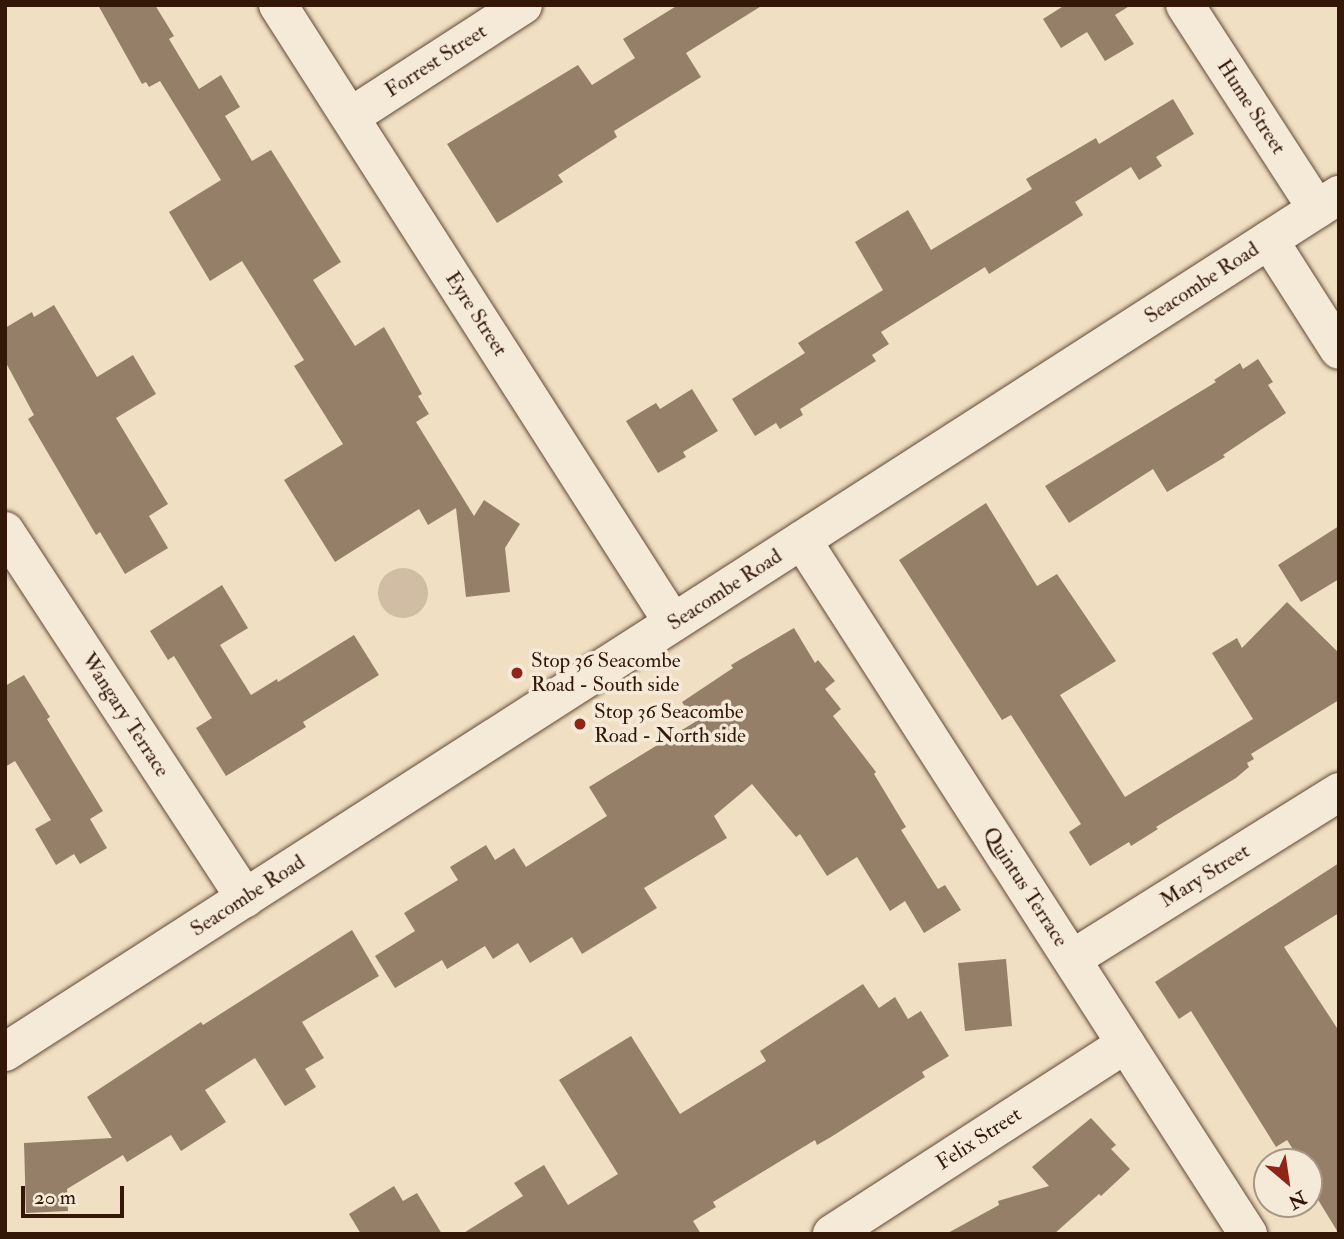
<!DOCTYPE html>
<style>
body{margin:0}
#map{position:relative;width:1344px;height:1239px;overflow:hidden;background:#f0dfc3;font-family:"IM FELL Double Pica",serif}
div>[style]{position:absolute}
.green>*{inset:0;background:#d0bda3}
.round{border-radius:50%}
.building>*{inset:0;background:#957f69}
.roads{filter:drop-shadow(0 0 2px #624a37) drop-shadow(0 0 2px #624a37)}
.street>*{height:38px;margin:-19px;padding:0 19px;transform-origin:19px;border-radius:19px;background:#f5ead8}
.secondary>*{height:38px;margin:-19px;padding:0 19px;transform-origin:19px;border-radius:19px;background:#f5ead8}
.dots>*{width:19px;height:19px;translate:-50% -50%;box-sizing:border-box;border:4px solid #f5ead8;border-radius:50%}
span{translate:-50% -50%;white-space:nowrap;text-align:center;line-height:1.15;-webkit-text-stroke:7px #f5ead8;paint-order:stroke}
.street-label{font-size:21px;color:#331808}
.poi-label{font-size:21px;color:#331808}
.left{translate:0 -50%;text-align:left}
.frame{position:absolute;inset:0;border:7px solid #331808;pointer-events:none}
.north{position:absolute;left:1253px;top:1148px;width:70px;height:70px;box-sizing:border-box;background:#f5ead8;border:2px solid #a79685;border-radius:50%;rotate:151deg;font-size:19px;font-weight:700;line-height:28px;text-align:center;color:#331808}
.north::after{content:'';display:block;margin:auto;width:24px;height:32px;background:#8f2418;clip-path:polygon(50% 0,100% 100%,50% 72%,0 100%)}
.scale{position:absolute;left:21px;top:1186px;width:103px;height:32px;box-sizing:border-box;border:4px solid #331808;border-top:0;padding-left:9px;font-size:21px;line-height:24px;white-space:nowrap;color:#331808;-webkit-text-stroke:5px #f5ead8;paint-order:stroke}
</style>
<div id="map">
<div class="green">
<div class="round" style="left:378px;top:568px;width:50px;height:50px"></div>
</div>
<div class="building">
<div style="clip-path:polygon(98px 5px,155px 5px,174px 36px,169px 39px,199px 89px,221px 75px,240px 107px,225px 116px,252px 161px,271px 150px,341px 262px,313px 280px,355px 346px,384px 327px,422px 394px,418px 396px,429px 414px,416px 422px,474px 516px,484px 500px,520px 524px,505px 548px,510px 592px,466px 597px,456px 508px,428px 525px,419px 509px,335px 562px,284px 480px,343px 444px,294px 366px,304px 360px,242px 261px,210px 281px,169px 212px,221px 180px,160px 81px,149px 87px,146px 82px,142px 84px)"></div>
<div style="clip-path:polygon(678px 5px,763px 5px,686px 53px,701px 77px,614px 131px,617px 137px,558px 175px,563px 182px,497px 223px,447px 144px,578px 65px,592px 85px,635px 58px,623px 39px)"></div>
<div style="clip-path:polygon(1065px 5px,1131px 5px,1115px 15px,1134px 44px,1105px 61px,1087px 32px,1061px 48px,1043px 19px)"></div>
<div style="clip-path:polygon(1173px 99px,1194px 134px,1156px 157px,1162px 166px,1139px 180px,1131px 167px,1075px 202px,1083px 215px,989px 274px,985px 267px,881px 332px,889px 344px,872px 355px,876px 361px,800px 409px,803px 415px,780px 429px,776px 423px,755px 436px,732px 399px,805px 353px,798px 343px,883px 290px,855px 242px,908px 210px,931px 250px,1032px 189px,1026px 179px,1096px 138px,1099px 144px)"></div>
<div style="clip-path:polygon(54px 305px,97px 377px,133px 355px,156px 394px,116px 418px,168px 504px,149px 516px,168px 548px,125px 574px,100px 532px,96px 535px,28px 419px,34px 415px,5px 361px,5px 328px,32px 312px,34px 317px)"></div>
<div style="clip-path:polygon(1258px 359px,1273px 382px,1268px 385px,1286px 413px,1223px 455px,1225px 457px,1167px 492px,1153px 469px,1069px 523px,1045px 486px,1216px 382px,1214px 380px,1240px 363px,1243px 369px)"></div>
<div style="clip-path:polygon(692px 389px,718px 431px,683px 452px,686px 457px,658px 473px,626px 421px,656px 403px,660px 409px)"></div>
<div style="clip-path:polygon(986px 503px,1037px 586px,1057px 574px,1116px 661px,1060px 695px,1125px 797px,1253px 719px,1212px 653px,1237px 638px,1242px 648px,1287px 602px,1339px 653px,1339px 700px,1251px 754px,1254px 759px,1247px 763px,1249px 767px,1236px 778px,1156px 827px,1158px 829px,1131px 846px,1129px 842px,1090px 866px,1069px 832px,1081px 824px,1011px 715px,1002px 720px,899px 560px)"></div>
<div style="clip-path:polygon(1339px 526px,1339px 579px,1301px 602px,1278px 565px)"></div>
<div style="clip-path:polygon(222px 585px,248px 628px,220px 645px,251px 695px,277px 679px,278px 682px,354px 635px,379px 675px,303px 722px,306px 727px,226px 776px,196px 728px,212px 718px,174px 656px,168px 660px,150px 631px)"></div>
<div style="clip-path:polygon(794px 628px,815px 663px,818px 660px,835px 681px,825px 689px,841px 709px,833px 716px,876px 772px,874px 774px,906px 827px,901px 830px,938px 889px,945px 885px,961px 910px,924px 933px,905px 901px,890px 911px,857px 857px,827px 876px,800px 834px,796px 837px,752px 784px,714px 816px,727px 838px,644px 888px,657px 908px,582px 954px,572px 937px,530px 963px,518px 943px,493px 959px,485px 946px,447px 969px,442px 960px,395px 988px,375px 956px,415px 931px,404px 913px,458px 880px,450px 867px,486px 845px,495px 860px,514px 848px,526px 867px,607px 816px,589px 787px,695px 722px,682px 702px,733px 668px,731px 665px)"></div>
<div style="clip-path:polygon(24px 675px,50px 717px,47px 719px,103px 811px,90px 819px,107px 848px,80px 864px,74px 854px,56px 865px,35px 829px,51px 820px,15px 761px,5px 767px,5px 686px)"></div>
<div style="clip-path:polygon(1339px 863px,1339px 913px,1284px 947px,1339px 1031px,1339px 1234px,1309px 1185px,1309px 1162px,1301px 1162px,1287px 1140px,1276px 1147px,1191px 1011px,1179px 1019px,1155px 982px)"></div>
<div style="clip-path:polygon(352px 930px,379px 976px,302px 1022px,324px 1058px,305px 1069px,316px 1087px,285px 1106px,255px 1058px,205px 1090px,226px 1122px,181px 1151px,171px 1135px,127px 1162px,123px 1155px,67px 1189px,68px 1211px,26px 1213px,24px 1143px,112px 1138px,87px 1097px,201px 1022px,203px 1025px)"></div>
<div style="clip-path:polygon(1006px 959px,1012px 1026px,965px 1031px,958px 963px)"></div>
<div style="clip-path:polygon(863px 984px,879px 1008px,895px 997px,908px 1019px,921px 1011px,949px 1056px,922px 1072px,925px 1077px,831px 1137px,817px 1145px,815px 1140px,713px 1202px,716px 1207px,693px 1221px,701px 1234px,462px 1234px,523px 1196px,514px 1183px,544px 1165px,568px 1205px,618px 1174px,559px 1080px,631px 1036px,680px 1114px,766px 1061px,760px 1051px)"></div>
<div style="clip-path:polygon(1091px 1118px,1116px 1145px,1111px 1149px,1130px 1169px,1101px 1196px,1099px 1194px,1054px 1234px,946px 1234px,999px 1205px,998px 1201px,1049px 1186px,1032px 1167px)"></div>
<div style="clip-path:polygon(394px 1186px,403px 1201px,417px 1193px,442px 1234px,361px 1234px,349px 1214px)"></div>
</div>
<div class="roads">
<div class="street">
<div style="left:278px;top:5px;width:733px;rotate:57.41deg"></div>
<div style="left:1185px;top:5px;width:243px;rotate:57.1deg"></div>
<div style="left:350px;top:117px;width:206px;rotate:-32.9deg"></div>
<div style="left:1269px;top:240px;width:130px;rotate:57.5deg"></div>
<div style="left:5px;top:531px;width:439px;rotate:56.8deg"></div>
<div style="left:802px;top:540px;width:825px;rotate:57.27deg"></div>
<div style="left:1072px;top:959px;width:315px;rotate:-32deg"></div>
<div style="left:832px;top:1234px;width:350px;rotate:-32.9deg"></div>
</div>
<div class="secondary">
<div style="left:5px;top:1052px;width:1586px;rotate:-32.72deg"></div>
</div>
</div>
<div class="dots">
<div style="left:517px;top:673px;background:#8f2418"></div>
<div style="left:580px;top:724px;background:#8f2418"></div>
</div>
<div class="street-label">
<span style="left:436px;top:61px;rotate:-33deg">Forrest Street</span>
<span style="left:1251px;top:107px;rotate:57deg">Hume Street</span>
<span style="left:1202px;top:283px;rotate:-33deg">Seacombe Road</span>
<span style="left:476px;top:314px;rotate:57deg">Eyre Street</span>
<span style="left:725px;top:590px;rotate:-33deg">Seacombe Road</span>
<span style="left:125px;top:715px;rotate:57deg">Wangary Terrace</span>
<span style="left:1205px;top:876px;rotate:-32deg">Mary Street</span>
<span style="left:1025px;top:887px;rotate:57deg">Quintus Terrace</span>
<span style="left:248px;top:896px;rotate:-33deg">Seacombe Road</span>
<span style="left:979px;top:1139px;rotate:-33deg">Felix Street</span>
</div>
<div class="poi-label">
<span class="left" style="left:531px;top:673px">Stop 36 Seacombe<br>Road - South side</span>
<span class="left" style="left:594px;top:724px">Stop 36 Seacombe<br>Road - North side</span>
</div>
<div class="frame"></div>
<div class="north">N</div>
<div class="scale">20 m</div>
</div>
